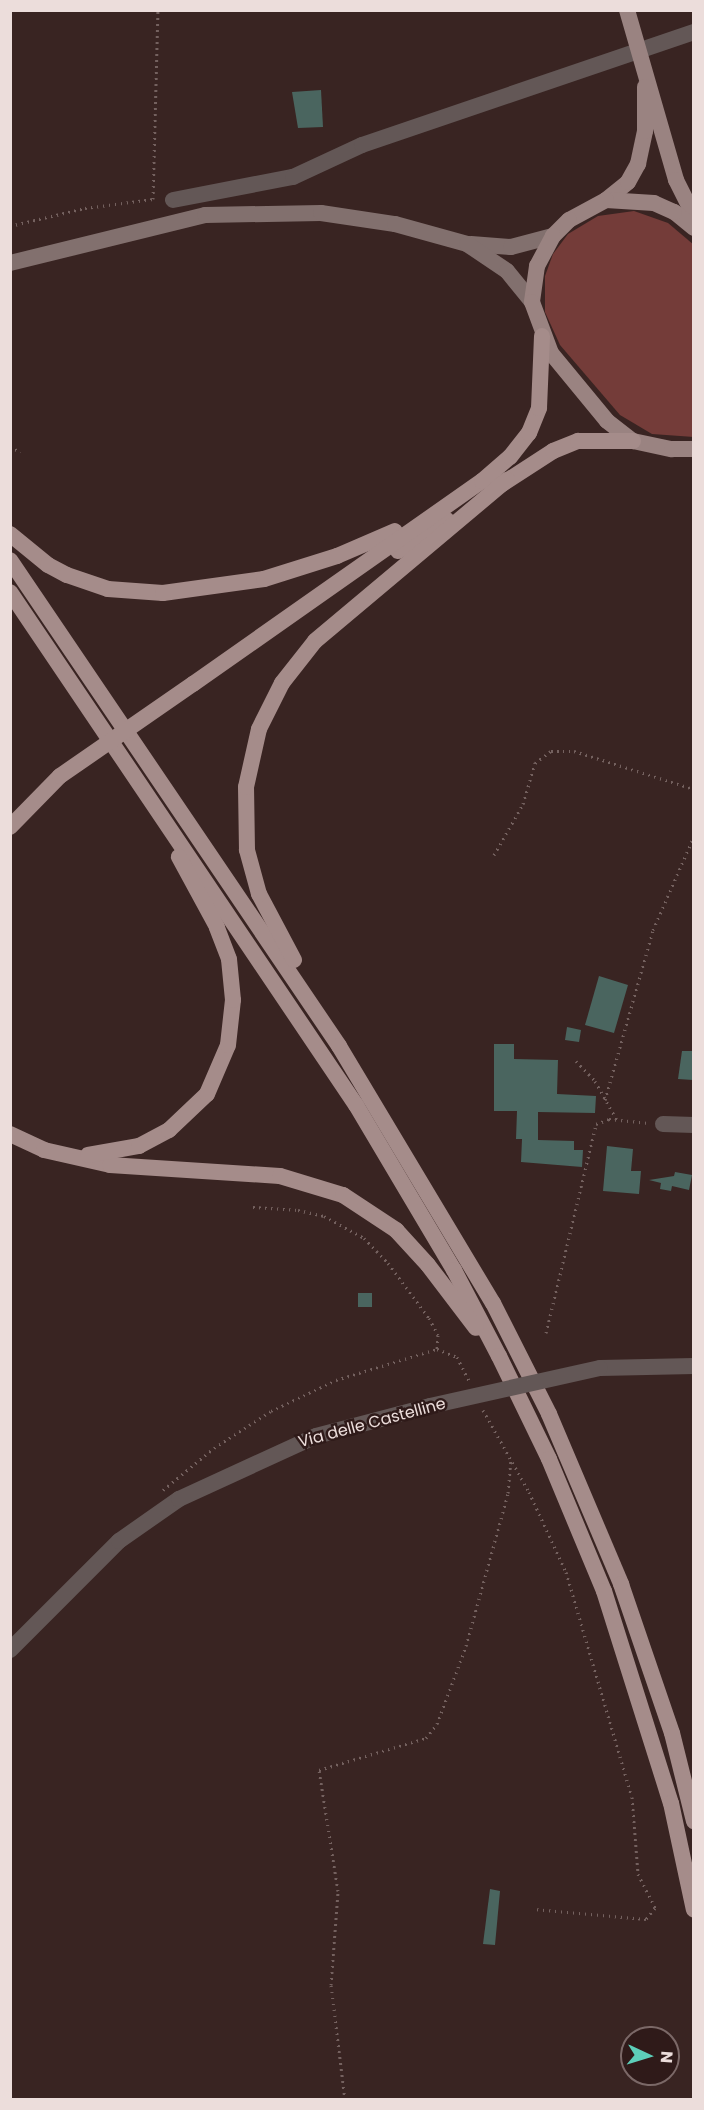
<!DOCTYPE html>
<style>
body{margin:0}
#map{position:relative;width:704px;height:2110px;overflow:hidden;background:#392422;font-family:Poppins,sans-serif}
div>[style]{position:absolute}
.green>*{inset:0;background:#743c39}
.building>*{inset:0;background:#4a655f}
.path>*{height:3px;margin-top:-1.5px;transform-origin:0;background:repeating-linear-gradient(90deg,#74615f 0 1.5px,transparent 0 6px)}
.minor>*{height:16px;margin:-8px;padding:0 8px;transform-origin:8px;border-radius:8px;background:#635756}
.secondary>*{height:16px;margin:-8px;padding:0 8px;transform-origin:8px;border-radius:8px;background:#82706e}
.primary>*{height:16px;margin:-8px;padding:0 8px;transform-origin:8px;border-radius:8px;background:#9a8381}
.trunk>*{height:16px;margin:-8px;padding:0 8px;transform-origin:8px;border-radius:8px;background:#a58c8a}
.minor-bridge>*{height:16px;margin:-8px;padding:0 8px;transform-origin:8px;border-radius:8px;background:#635756}
.trunk-bridge>*{height:16px;margin:-8px;padding:0 8px;transform-origin:8px;border-radius:8px;background:#a58c8a}
span{translate:-50% -50%;white-space:nowrap;text-align:center;line-height:1.15;-webkit-text-stroke:5px #2f1a19;paint-order:stroke}
.street-label{font-size:16px;color:#ecdddb}
.frame{position:absolute;inset:0;border:12px solid #ecdddb;pointer-events:none}
.north{position:absolute;left:620px;top:2026px;width:60px;height:60px;box-sizing:border-box;background:#2f1a19;border:2px solid #7b6867;border-radius:50%;rotate:94deg;font-size:16px;font-weight:700;line-height:24px;text-align:center;color:#ecdddb}
.north::after{content:'';display:block;margin:auto;width:21px;height:27px;background:#5dceb9;clip-path:polygon(50% 0,100% 100%,50% 72%,0 100%)}
</style>
<div id="map">
<div class="green">
<div style="clip-path:polygon(634px 211px,668px 223px,694px 245px,694px 437px,652px 434px,620px 415px,560px 345px,545px 312px,545px 276px,553px 254px,568px 234px,598px 216px)"></div>
</div>
<div class="building">
<div style="clip-path:polygon(321px 90px,323px 127px,298px 128px,292px 92px)"></div>
<div style="clip-path:polygon(599px 976px,628px 985px,614px 1033px,585px 1025px)"></div>
<div style="clip-path:polygon(567px 1027px,581px 1030px,579px 1042px,565px 1040px)"></div>
<div style="clip-path:polygon(494px 1044px,514px 1044px,514px 1059px,558px 1060px,557px 1094px,596px 1096px,595px 1113px,538px 1112px,538px 1140px,574px 1141px,574px 1150px,583px 1150px,582px 1167px,521px 1162px,522px 1139px,516px 1139px,517px 1111px,494px 1111px)"></div>
<div style="clip-path:polygon(682px 1051px,693px 1051px,693px 1080px,678px 1079px)"></div>
<div style="clip-path:polygon(607px 1146px,633px 1149px,631px 1171px,641px 1171px,639px 1194px,603px 1191px)"></div>
<div style="clip-path:polygon(675px 1172px,692px 1175px,689px 1190px,672px 1186px,671px 1191px,660px 1189px,661px 1183px,649px 1180px,674px 1176px)"></div>
<div style="clip-path:polygon(358px 1293px,372px 1293px,372px 1307px,358px 1307px)"></div>
<div style="clip-path:polygon(490px 1889px,500px 1891px,495px 1945px,483px 1944px)"></div>
</div>
<div class="path">
<div style="left:153px;top:199px;width:189px;rotate:-88.5deg"></div>
<div style="left:10px;top:226px;width:77px;rotate:-13.5deg"></div>
<div style="left:85px;top:208px;width:69px;rotate:-7.5deg"></div>
<div style="left:10px;top:446px;width:12px;rotate:31deg"></div>
<div style="left:494px;top:855px;width:59px;rotate:-60.4deg"></div>
<div style="left:523px;top:804px;width:43px;rotate:-73.7deg"></div>
<div style="left:535px;top:763px;width:20px;rotate:-37deg"></div>
<div style="left:551px;top:751px;width:23px"></div>
<div style="left:574px;top:751px;width:126px;rotate:17.6deg"></div>
<div style="left:576px;top:1061px;width:28px;rotate:46deg"></div>
<div style="left:595px;top:1081px;width:45px;rotate:60.6deg"></div>
<div style="left:605px;top:1100px;width:177px;rotate:-74.2deg"></div>
<div style="left:653px;top:930px;width:103px;rotate:-66.4deg"></div>
<div style="left:253px;top:1207px;width:45px;rotate:3.8deg"></div>
<div style="left:298px;top:1210px;width:27px;rotate:13deg"></div>
<div style="left:324px;top:1216px;width:46px;rotate:28.8deg"></div>
<div style="left:364px;top:1238px;width:35px;rotate:46deg"></div>
<div style="left:388px;top:1263px;width:69px;rotate:53.3deg"></div>
<div style="left:429px;top:1318px;width:19px;rotate:62deg"></div>
<div style="left:438px;top:1335px;width:14px;rotate:94deg"></div>
<div style="left:546px;top:1333px;width:215px;rotate:-76.5deg"></div>
<div style="left:596px;top:1124px;width:14px;rotate:-21deg"></div>
<div style="left:609px;top:1119px;width:40px;rotate:5.7deg"></div>
<div style="left:483px;top:1410px;width:94px;rotate:60.7deg"></div>
<div style="left:529px;top:1492px;width:88px;rotate:65.2deg"></div>
<div style="left:566px;top:1572px;width:234px;rotate:73.7deg"></div>
<div style="left:632px;top:1797px;width:77px;rotate:85.5deg"></div>
<div style="left:638px;top:1874px;width:38px;rotate:63deg"></div>
<div style="left:655px;top:1908px;width:14px;rotate:129deg"></div>
<div style="left:646px;top:1919px;width:113px;rotate:-174.9deg"></div>
<div style="left:163px;top:1490px;width:66px;rotate:-39.5deg"></div>
<div style="left:214px;top:1448px;width:68px;rotate:-33deg"></div>
<div style="left:271px;top:1411px;width:72px;rotate:-25.5deg"></div>
<div style="left:336px;top:1380px;width:106px;rotate:-17.1deg"></div>
<div style="left:437px;top:1349px;width:22px;rotate:22deg"></div>
<div style="left:457px;top:1357px;width:28px;rotate:63deg"></div>
<div style="left:345px;top:2100px;width:116px;rotate:-96.9deg"></div>
<div style="left:331px;top:1985px;width:94px;rotate:-85.7deg"></div>
<div style="left:338px;top:1891px;width:122px;rotate:-98.9deg"></div>
<div style="left:319px;top:1770px;width:112px;rotate:-16.7deg"></div>
<div style="left:426px;top:1738px;width:18px;rotate:-52deg"></div>
<div style="left:437px;top:1724px;width:83px;rotate:-69.6deg"></div>
<div style="left:466px;top:1646px;width:159px;rotate:-74.6deg"></div>
<div style="left:508px;top:1493px;width:33px;rotate:-85deg"></div>
</div>
<div class="minor">
<div style="left:173px;top:200px;width:122px;rotate:-10.9deg"></div>
<div style="left:293px;top:177px;width:76px;rotate:-24.9deg"></div>
<div style="left:362px;top:145px;width:351px;rotate:-18.8deg"></div>
<div style="left:663px;top:1124px;width:31px;rotate:2deg"></div>
<div style="left:600px;top:1368px;width:94px;rotate:-1.2deg"></div>
<div style="left:10px;top:1650px;width:154px;rotate:-45deg"></div>
<div style="left:119px;top:1541px;width:73px;rotate:-35deg"></div>
<div style="left:179px;top:1499px;width:151px;rotate:-24.7deg"></div>
<div style="left:316px;top:1436px;width:118px;rotate:-14.7deg"></div>
</div>
<div class="secondary">
<div style="left:471px;top:244px;width:40px;rotate:4.3deg"></div>
<div style="left:511px;top:247px;width:43px;rotate:-14.7deg"></div>
<div style="left:10px;top:263px;width:201px;rotate:-13.8deg"></div>
<div style="left:205px;top:215px;width:116px;rotate:-1deg"></div>
<div style="left:321px;top:213px;width:75px;rotate:8.5deg"></div>
<div style="left:395px;top:224px;width:75px;rotate:15.5deg"></div>
<div style="left:467px;top:244px;width:48px;rotate:34deg"></div>
<div style="left:507px;top:271px;width:40px;rotate:51deg"></div>
</div>
<div class="primary">
<div style="left:627px;top:10px;width:177px;rotate:73.9deg"></div>
<div style="left:676px;top:180px;width:40px;rotate:63.4deg"></div>
<div style="left:606px;top:200px;width:28px;rotate:-39deg"></div>
<div style="left:628px;top:182px;width:21px;rotate:-61deg"></div>
<div style="left:638px;top:164px;width:34px;rotate:-78deg"></div>
<div style="left:645px;top:131px;width:44px;rotate:-90deg"></div>
<div style="left:694px;top:228px;width:26px;rotate:-141deg"></div>
<div style="left:674px;top:212px;width:22px;rotate:-156deg"></div>
<div style="left:654px;top:203px;width:48px;rotate:-176.4deg"></div>
<div style="left:606px;top:200px;width:42px;rotate:151.6deg"></div>
<div style="left:569px;top:220px;width:23px;rotate:135deg"></div>
<div style="left:553px;top:236px;width:34px;rotate:118deg"></div>
<div style="left:537px;top:266px;width:36px;rotate:98deg"></div>
<div style="left:532px;top:302px;width:54px;rotate:69.6deg"></div>
<div style="left:551px;top:353px;width:88px;rotate:50.5deg"></div>
<div style="left:607px;top:421px;width:33px;rotate:38deg"></div>
<div style="left:633px;top:441px;width:40px;rotate:12deg"></div>
<div style="left:672px;top:449px;width:22px"></div>
</div>
<div class="trunk">
<div style="left:499px;top:486px;width:64px;rotate:-32.9deg"></div>
<div style="left:553px;top:451px;width:27px;rotate:-22deg"></div>
<div style="left:578px;top:441px;width:55px"></div>
<div style="left:10px;top:534px;width:49px;rotate:39.2deg"></div>
<div style="left:48px;top:565px;width:21px;rotate:28deg"></div>
<div style="left:67px;top:575px;width:43px;rotate:18.9deg"></div>
<div style="left:108px;top:589px;width:55px;rotate:4.2deg"></div>
<div style="left:163px;top:593px;width:102px;rotate:-7.9deg"></div>
<div style="left:264px;top:579px;width:77px;rotate:-17.5deg"></div>
<div style="left:337px;top:556px;width:63px;rotate:-23.3deg"></div>
<div style="left:398px;top:551px;width:58px;rotate:-32.3deg"></div>
<div style="left:10px;top:560px;width:587px;rotate:55.9deg"></div>
<div style="left:339px;top:1046px;width:300px;rotate:59.1deg"></div>
<div style="left:493px;top:1303px;width:124px;rotate:63.2deg"></div>
<div style="left:549px;top:1414px;width:185px;rotate:67deg"></div>
<div style="left:621px;top:1584px;width:157px;rotate:71.1deg"></div>
<div style="left:672px;top:1733px;width:91px;rotate:76deg"></div>
<div style="left:10px;top:592px;width:619px;rotate:56deg"></div>
<div style="left:356px;top:1105px;width:192px;rotate:59.3deg"></div>
<div style="left:454px;top:1270px;width:97px;rotate:62.4deg"></div>
<div style="left:499px;top:1356px;width:114px;rotate:64.1deg"></div>
<div style="left:549px;top:1459px;width:143px;rotate:67.4deg"></div>
<div style="left:604px;top:1591px;width:222px;rotate:72.5deg"></div>
<div style="left:671px;top:1803px;width:109px;rotate:77.9deg"></div>
<div style="left:193px;top:684px;width:353px;rotate:-35.1deg"></div>
<div style="left:482px;top:481px;width:37px;rotate:-41deg"></div>
<div style="left:510px;top:457px;width:31px;rotate:-52deg"></div>
<div style="left:529px;top:433px;width:27px;rotate:-68deg"></div>
<div style="left:539px;top:408px;width:72px;rotate:-87.6deg"></div>
<div style="left:294px;top:960px;width:75px;rotate:-117.9deg"></div>
<div style="left:259px;top:894px;width:46px;rotate:-105.3deg"></div>
<div style="left:247px;top:850px;width:63px;rotate:-90.9deg"></div>
<div style="left:246px;top:787px;width:59px;rotate:-77.4deg"></div>
<div style="left:259px;top:729px;width:51px;rotate:-63.4deg"></div>
<div style="left:282px;top:683px;width:53px;rotate:-51.8deg"></div>
<div style="left:315px;top:641px;width:251px;rotate:-40deg"></div>
<div style="left:10px;top:1134px;width:38px;rotate:25deg"></div>
<div style="left:44px;top:1150px;width:68px;rotate:12.8deg"></div>
<div style="left:110px;top:1165px;width:170px;rotate:3.7deg"></div>
<div style="left:280px;top:1176px;width:66px;rotate:16.8deg"></div>
<div style="left:343px;top:1195px;width:64px;rotate:33.4deg"></div>
<div style="left:396px;top:1230px;width:47px;rotate:47.6deg"></div>
<div style="left:428px;top:1265px;width:79px;rotate:52.7deg"></div>
<div style="left:88px;top:1155px;width:52px;rotate:-10deg"></div>
<div style="left:139px;top:1146px;width:34px;rotate:-28deg"></div>
<div style="left:169px;top:1130px;width:52px;rotate:-43.5deg"></div>
<div style="left:207px;top:1094px;width:53px;rotate:-66.8deg"></div>
<div style="left:228px;top:1045px;width:45px;rotate:-83.7deg"></div>
<div style="left:233px;top:1000px;width:41px;rotate:-95.6deg"></div>
<div style="left:229px;top:959px;width:34px;rotate:-111deg"></div>
<div style="left:217px;top:927px;width:80px;rotate:-118.5deg"></div>
</div>
<div class="minor-bridge">
<div style="left:430px;top:1406px;width:174px;rotate:-12.6deg"></div>
</div>
<div class="trunk-bridge">
<div style="left:10px;top:827px;width:71px;rotate:-45.6deg"></div>
<div style="left:60px;top:776px;width:162px;rotate:-34.7deg"></div>
</div>
<div class="street-label">
<span style="left:372px;top:1423px;rotate:-15deg">Via delle Castelline</span>
</div>
<div class="frame"></div>
<div class="north">N</div>
</div>
